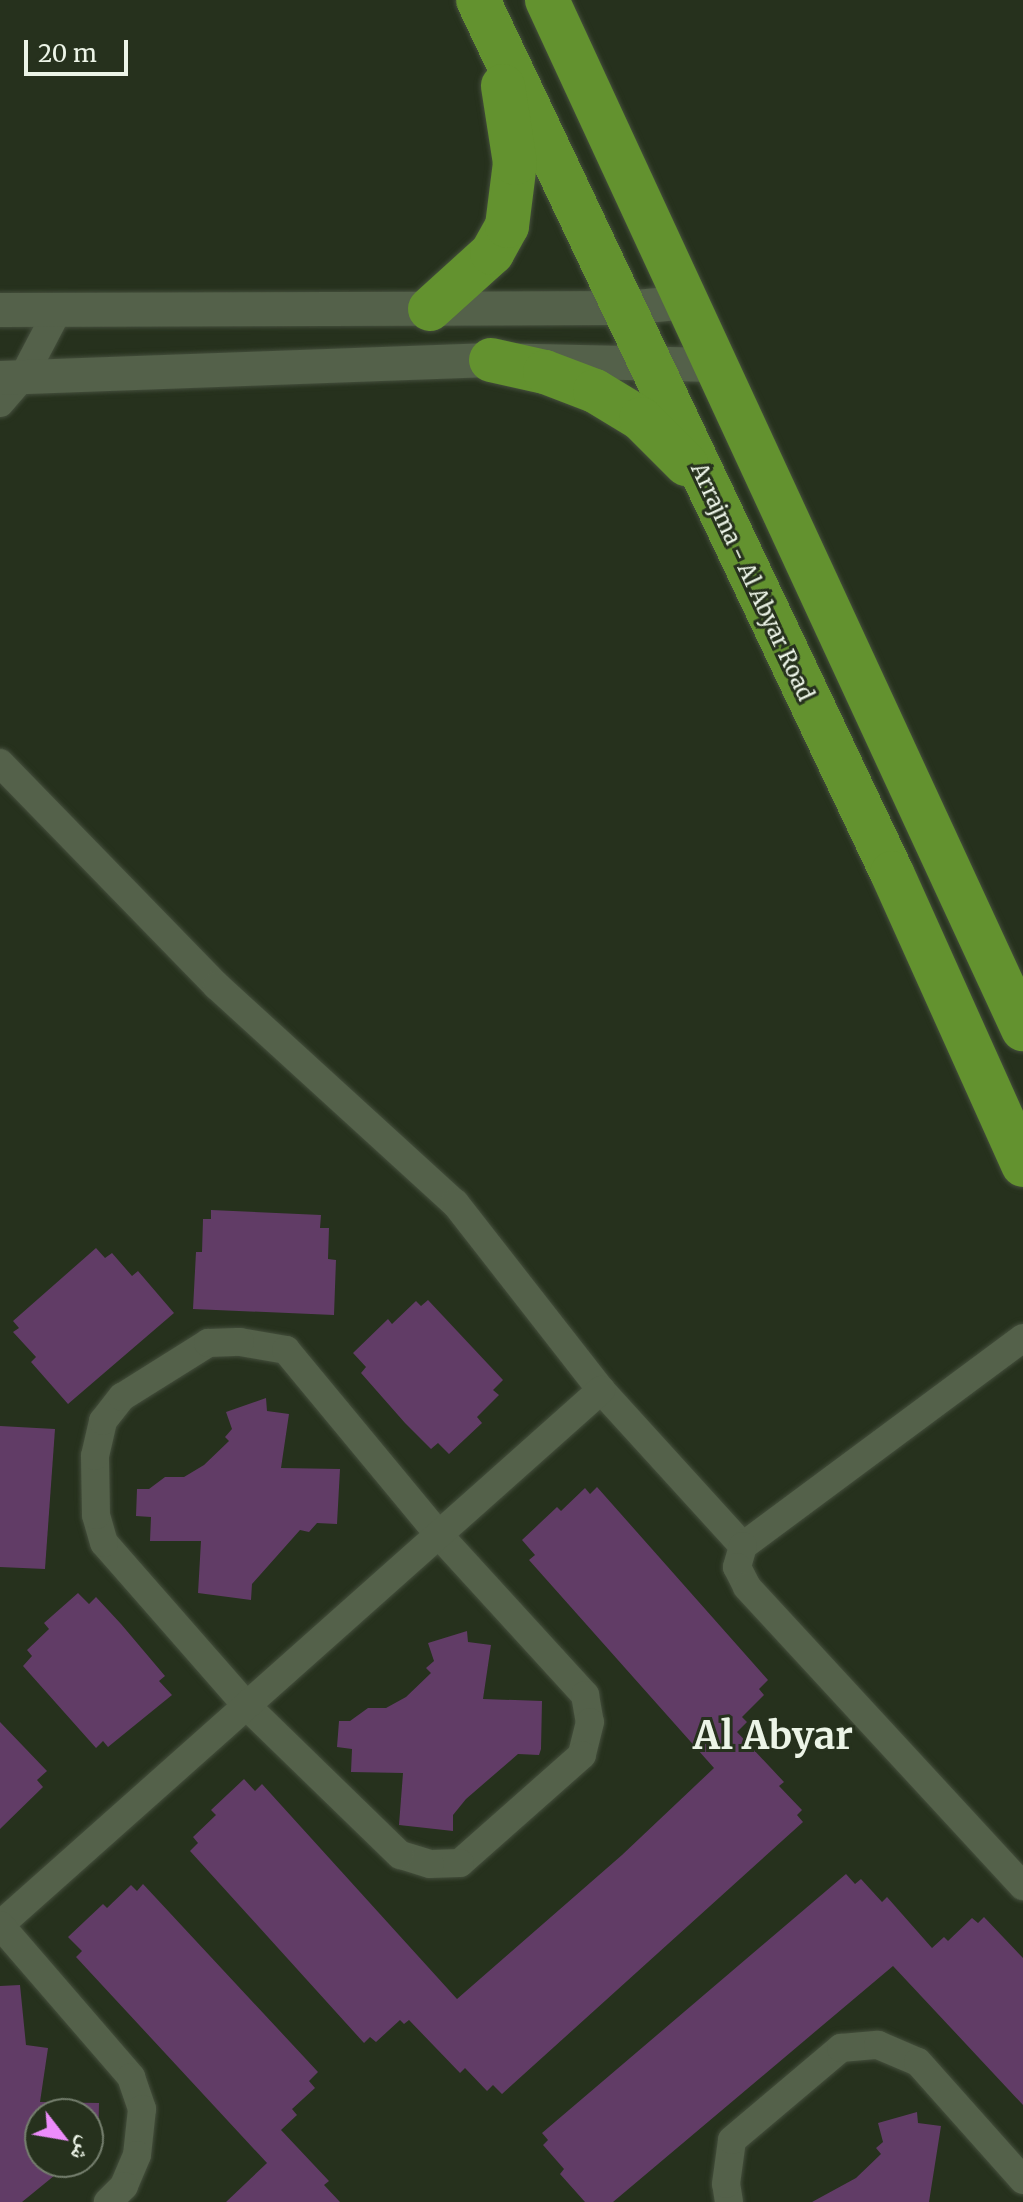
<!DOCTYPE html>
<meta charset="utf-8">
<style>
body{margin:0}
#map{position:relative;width:1023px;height:2202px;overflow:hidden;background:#26311d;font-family:Merriweather,"Noto Naskh Arabic",serif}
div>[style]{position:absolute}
.building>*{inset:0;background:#613c66}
.roads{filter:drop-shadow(0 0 2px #444e3c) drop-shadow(0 0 2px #444e3c)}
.minor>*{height:28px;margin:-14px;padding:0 14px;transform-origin:14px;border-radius:14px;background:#54614a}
.tertiary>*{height:34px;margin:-17px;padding:0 17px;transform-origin:17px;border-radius:17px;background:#54614a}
.trunk>*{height:44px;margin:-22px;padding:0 22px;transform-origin:22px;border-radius:22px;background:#63922f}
span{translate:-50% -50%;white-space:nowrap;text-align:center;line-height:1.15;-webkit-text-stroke:6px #26311d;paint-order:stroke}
.street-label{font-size:22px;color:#ecf4e7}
.town-label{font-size:38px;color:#ecf4e7;font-weight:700}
.north{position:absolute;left:24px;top:2098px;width:80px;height:80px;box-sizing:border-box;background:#26311d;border:2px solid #757f6e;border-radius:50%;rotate:121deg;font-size:22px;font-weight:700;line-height:32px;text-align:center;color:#ecf4e7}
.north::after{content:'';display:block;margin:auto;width:28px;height:36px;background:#ed8cfa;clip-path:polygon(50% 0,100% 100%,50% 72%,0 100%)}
.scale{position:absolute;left:24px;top:40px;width:104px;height:36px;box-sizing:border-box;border:4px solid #ecf4e7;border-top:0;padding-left:10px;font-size:24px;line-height:28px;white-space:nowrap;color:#ecf4e7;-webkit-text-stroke:6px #26311d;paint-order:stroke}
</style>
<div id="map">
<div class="building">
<div style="clip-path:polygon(211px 1210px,321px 1215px,320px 1228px,329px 1228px,328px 1259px,336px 1260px,334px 1315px,193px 1309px,196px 1252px,202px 1252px,203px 1219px,211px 1219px)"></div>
<div style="clip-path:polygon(96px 1248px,105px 1258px,112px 1253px,132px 1276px,138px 1271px,174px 1313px,68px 1404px,31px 1362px,36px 1357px,13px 1332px,19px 1328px,13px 1321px)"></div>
<div style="clip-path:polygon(428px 1300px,503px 1380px,493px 1390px,499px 1395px,477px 1417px,482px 1423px,449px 1454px,438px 1443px,431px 1449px,405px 1423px,361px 1373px,366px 1367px,353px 1353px,388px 1319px,392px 1324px,416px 1301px,421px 1306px)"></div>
<div style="clip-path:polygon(266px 1398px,267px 1411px,289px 1414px,281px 1468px,340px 1469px,337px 1524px,317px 1523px,309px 1532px,300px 1530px,252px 1584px,251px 1600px,198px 1593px,201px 1541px,150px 1541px,151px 1517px,136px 1516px,137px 1489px,149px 1489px,165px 1477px,184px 1477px,204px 1465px,229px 1441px,225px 1437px,232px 1429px,226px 1412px)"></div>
<div style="clip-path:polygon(0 1426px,55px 1429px,45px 1569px,0 1567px)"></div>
<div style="clip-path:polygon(597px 1487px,768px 1680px,759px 1689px,764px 1695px,742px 1717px,747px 1722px,737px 1732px,784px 1782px,779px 1786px,802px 1810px,797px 1815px,803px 1822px,502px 2094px,493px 2085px,487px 2091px,465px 2068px,460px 2073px,409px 2020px,404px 2024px,400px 2020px,376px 2042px,370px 2037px,364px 2043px,190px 1851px,198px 1843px,193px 1837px,216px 1815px,211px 1810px,244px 1779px,255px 1791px,262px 1784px,457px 1999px,622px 1855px,714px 1768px,529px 1560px,535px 1555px,522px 1540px,557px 1507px,561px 1511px,585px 1488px,590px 1494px)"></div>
<div style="clip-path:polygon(78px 1593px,89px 1604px,96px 1597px,121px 1624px,165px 1676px,159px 1681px,172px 1695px,108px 1747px,103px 1741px,96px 1748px,23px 1666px,32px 1656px,27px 1650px,49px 1629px,44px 1623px)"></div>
<div style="clip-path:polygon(467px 1631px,468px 1642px,491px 1645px,483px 1699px,542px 1701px,541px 1749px,539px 1755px,518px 1754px,466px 1799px,453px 1815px,453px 1831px,399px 1825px,403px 1773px,351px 1772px,352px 1749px,337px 1747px,339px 1721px,350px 1721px,368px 1708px,386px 1708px,406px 1697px,431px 1673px,426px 1668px,434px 1661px,428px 1643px)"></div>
<div style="clip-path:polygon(0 1722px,47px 1771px,37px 1780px,43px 1787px,0 1829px)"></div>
<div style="clip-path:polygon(846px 1874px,855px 1884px,861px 1879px,882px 1902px,887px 1897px,932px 1948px,944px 1937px,948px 1941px,972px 1918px,978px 1923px,984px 1917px,1023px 1958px,1023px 2105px,893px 1966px,613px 2202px,585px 2202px,560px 2174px,564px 2169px,543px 2145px,548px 2140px,542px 2133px)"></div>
<div style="clip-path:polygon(143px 1884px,318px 2072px,309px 2081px,315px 2088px,292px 2109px,297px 2115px,281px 2130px,329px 2181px,324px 2185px,340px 2202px,226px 2202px,267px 2163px,76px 1957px,82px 1951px,68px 1937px,103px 1904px,107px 1908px,131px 1885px,137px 1891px)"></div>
<div style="clip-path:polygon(20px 1985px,26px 2045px,48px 2048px,40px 2102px,99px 2103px,98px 2151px,96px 2158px,88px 2157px,88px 2114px,40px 2114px,40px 2162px,71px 2162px,22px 2202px,0 2202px,0 1986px)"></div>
<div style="clip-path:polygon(917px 2112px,918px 2123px,941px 2126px,929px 2202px,812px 2202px,856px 2178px,881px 2154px,876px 2148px,883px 2142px,878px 2123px)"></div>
</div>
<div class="roads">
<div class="minor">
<div style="left:0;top:403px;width:35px;rotate:-49deg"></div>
<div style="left:23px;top:377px;width:76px;rotate:-62.4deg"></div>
<div style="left:0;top:763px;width:311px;rotate:45.8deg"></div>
<div style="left:217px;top:986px;width:322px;rotate:42.4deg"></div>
<div style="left:455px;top:1203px;width:237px;rotate:52deg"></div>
<div style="left:601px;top:1390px;width:211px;rotate:47.7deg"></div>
<div style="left:1023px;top:1338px;width:349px;rotate:143.4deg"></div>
<div style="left:743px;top:1546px;width:22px;rotate:106deg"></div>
<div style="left:737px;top:1567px;width:22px;rotate:63deg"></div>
<div style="left:747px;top:1587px;width:407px;rotate:47.3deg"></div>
<div style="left:240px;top:1342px;width:47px;rotate:9.9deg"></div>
<div style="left:286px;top:1350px;width:240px;rotate:50.4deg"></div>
<div style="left:439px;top:1535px;width:217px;rotate:47.6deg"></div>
<div style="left:585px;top:1695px;width:27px;rotate:80deg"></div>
<div style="left:590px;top:1722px;width:34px;rotate:104deg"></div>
<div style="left:582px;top:1755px;width:163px;rotate:138.5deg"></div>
<div style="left:460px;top:1863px;width:30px;rotate:178deg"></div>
<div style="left:430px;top:1864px;width:31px;rotate:-163deg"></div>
<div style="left:400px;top:1855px;width:215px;rotate:-135.8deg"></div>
<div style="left:246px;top:1705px;width:215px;rotate:-131.2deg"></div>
<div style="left:104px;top:1543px;width:29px;rotate:-106deg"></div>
<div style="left:96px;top:1515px;width:59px;rotate:-91deg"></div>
<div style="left:95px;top:1456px;width:36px;rotate:-77deg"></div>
<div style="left:103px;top:1421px;width:31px;rotate:-52deg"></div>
<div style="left:122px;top:1397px;width:102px;rotate:-32.1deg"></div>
<div style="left:208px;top:1343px;width:32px;rotate:-2deg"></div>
<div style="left:0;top:1925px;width:805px;rotate:-41.67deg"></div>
<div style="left:0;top:1925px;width:201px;rotate:49.2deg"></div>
<div style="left:131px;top:2077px;width:34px;rotate:71deg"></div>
<div style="left:142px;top:2109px;width:46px;rotate:96.2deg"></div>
<div style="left:137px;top:2155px;width:34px;rotate:113deg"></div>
<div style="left:124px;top:2186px;width:23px;rotate:135deg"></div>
<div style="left:729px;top:2202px;width:18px;rotate:-99deg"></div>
<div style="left:726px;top:2184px;width:44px;rotate:-82.2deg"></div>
<div style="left:732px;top:2140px;width:143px;rotate:-40.2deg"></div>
<div style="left:841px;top:2048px;width:37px;rotate:-5deg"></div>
<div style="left:878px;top:2045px;width:43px;rotate:23deg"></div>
<div style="left:918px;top:2062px;width:158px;rotate:48.3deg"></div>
</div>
<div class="tertiary">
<div style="left:0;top:310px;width:625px;rotate:-0.18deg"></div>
<div style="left:625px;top:308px;width:63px;rotate:-5.4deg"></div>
<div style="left:0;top:378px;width:491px;rotate:-2.1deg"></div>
<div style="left:491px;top:360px;width:224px;rotate:1.3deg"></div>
</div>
<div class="trunk">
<div style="left:478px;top:0;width:966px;rotate:64.63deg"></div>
<div style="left:892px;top:873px;width:320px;rotate:65.8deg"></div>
<div style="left:547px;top:0;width:1134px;rotate:65.18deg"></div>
<div style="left:430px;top:309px;width:84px;rotate:-42.1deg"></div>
<div style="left:492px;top:253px;width:31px;rotate:-61deg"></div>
<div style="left:507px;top:226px;width:64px;rotate:-82.8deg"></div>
<div style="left:515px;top:163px;width:78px;rotate:-98.9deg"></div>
<div style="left:491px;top:360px;width:55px;rotate:12.5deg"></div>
<div style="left:545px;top:372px;width:53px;rotate:20.8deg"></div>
<div style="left:595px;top:391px;width:54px;rotate:31.3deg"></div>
<div style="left:641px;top:419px;width:64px;rotate:45deg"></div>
</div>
</div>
<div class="street-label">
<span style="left:752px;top:582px;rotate:65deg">Arrajma - Al Abyar Road</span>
</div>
<div class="town-label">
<span style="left:773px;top:1736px">Al Abyar</span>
</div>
<div class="north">ش</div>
<div class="scale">20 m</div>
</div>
